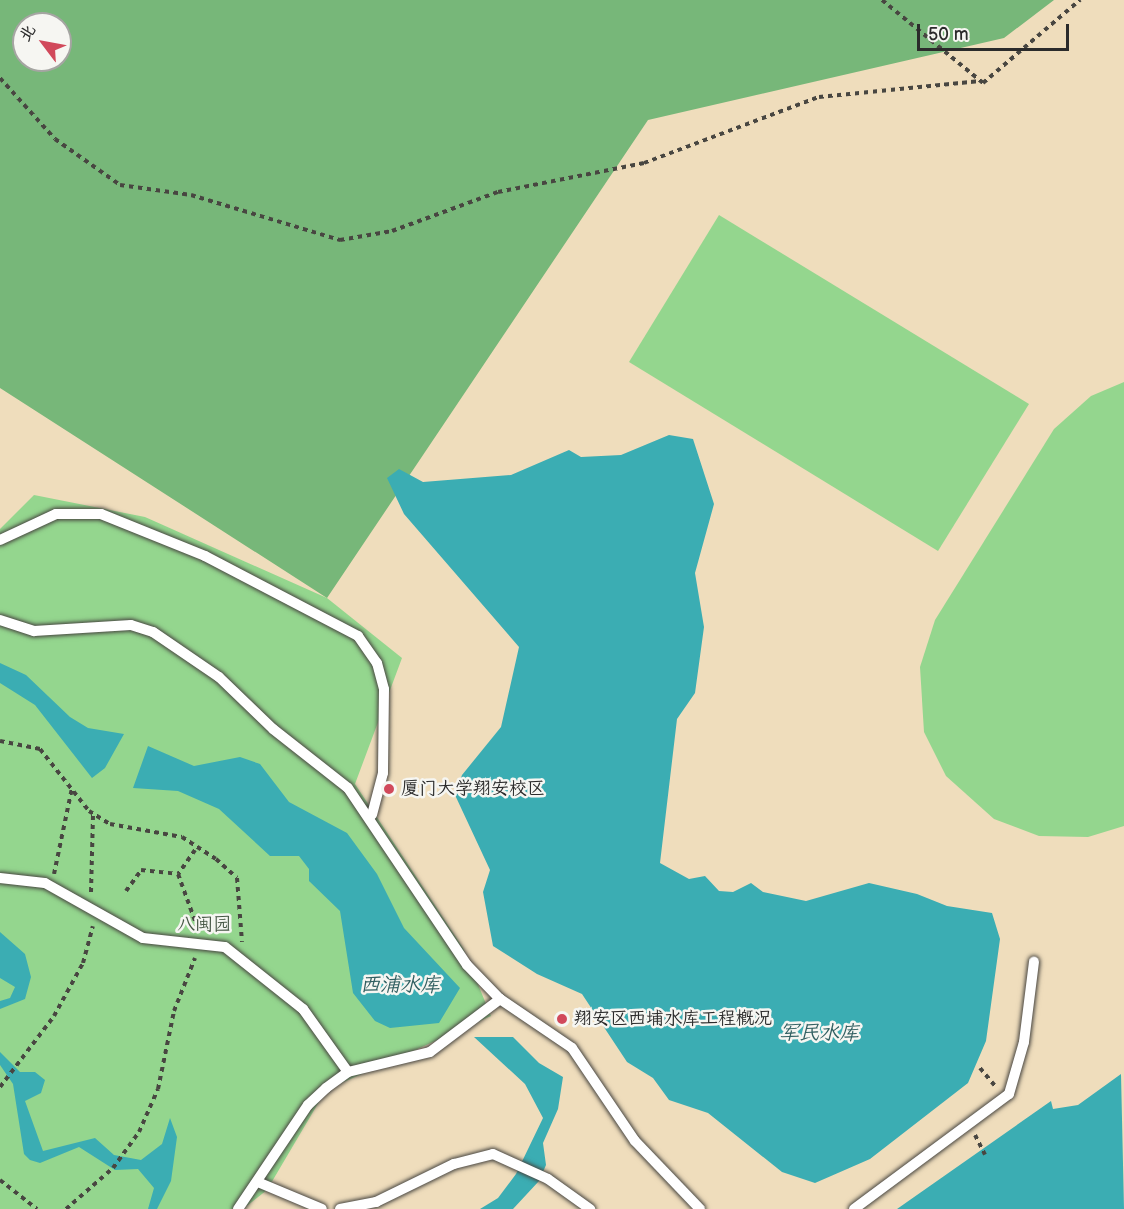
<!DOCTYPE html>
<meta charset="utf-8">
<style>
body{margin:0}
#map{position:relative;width:1124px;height:1209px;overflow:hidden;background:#efddbc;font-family:"Balsamiq Sans","LXGW WenKai TC",sans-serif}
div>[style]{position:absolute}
.green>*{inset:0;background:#94d68e}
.forest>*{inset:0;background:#77b779}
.water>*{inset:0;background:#3badb3}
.path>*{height:4px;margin-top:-2px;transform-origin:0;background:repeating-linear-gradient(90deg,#484641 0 4.5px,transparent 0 9px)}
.roads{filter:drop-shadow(0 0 2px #484641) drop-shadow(0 0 2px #484641)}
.lane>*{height:10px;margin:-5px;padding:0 5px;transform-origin:5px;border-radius:5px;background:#fff}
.dots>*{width:16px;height:16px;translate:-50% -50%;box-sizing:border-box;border:3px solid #f6f6f2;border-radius:50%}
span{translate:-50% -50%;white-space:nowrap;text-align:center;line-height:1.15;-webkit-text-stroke:5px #f6f6f2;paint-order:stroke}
.poi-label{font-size:18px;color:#2b2b2b}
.left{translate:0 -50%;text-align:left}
.park-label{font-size:18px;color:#455644}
.water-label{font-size:20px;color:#315f61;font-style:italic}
.north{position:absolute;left:12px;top:12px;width:60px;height:60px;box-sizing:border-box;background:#f6f6f2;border:2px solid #a5a5a2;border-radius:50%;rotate:302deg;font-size:16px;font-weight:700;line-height:24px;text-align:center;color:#2b2b2b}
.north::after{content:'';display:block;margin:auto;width:21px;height:27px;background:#d1495b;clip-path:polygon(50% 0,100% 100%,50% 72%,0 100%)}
.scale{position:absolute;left:917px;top:24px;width:152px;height:27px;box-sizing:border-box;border:3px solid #2b2b2b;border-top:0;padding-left:8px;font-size:18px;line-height:21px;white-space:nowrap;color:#2b2b2b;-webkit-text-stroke:4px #f6f6f2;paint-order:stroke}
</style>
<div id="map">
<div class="green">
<div style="clip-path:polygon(719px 215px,1029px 404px,938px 551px,629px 362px)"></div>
<div style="clip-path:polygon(1124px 382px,1124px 826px,1088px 837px,1039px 836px,994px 819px,946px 776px,924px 732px,920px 667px,935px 620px,1054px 429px,1091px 396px)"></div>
<div style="clip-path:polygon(34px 495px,145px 517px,327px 598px,402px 658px,355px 784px,463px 948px,491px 1016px,326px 1090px,267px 1190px,243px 1209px,0 1209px,0 529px)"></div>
</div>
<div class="forest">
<div style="clip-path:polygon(evenodd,0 0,1054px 0,1004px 38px,648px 120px,327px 598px,0 388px,0 0,24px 24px,60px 24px,60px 60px,24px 60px,24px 24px)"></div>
</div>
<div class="water">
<div style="clip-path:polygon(669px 435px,693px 439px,714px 504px,695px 573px,704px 627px,695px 693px,677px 719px,660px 863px,689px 879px,705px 876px,719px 891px,733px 892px,751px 883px,763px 892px,806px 901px,869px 883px,917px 894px,947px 906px,992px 913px,1000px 939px,986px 1041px,968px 1083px,870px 1159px,815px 1183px,782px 1172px,708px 1113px,669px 1100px,653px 1078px,627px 1062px,582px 994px,537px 974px,493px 946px,483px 892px,490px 870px,455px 795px,462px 775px,501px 727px,519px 647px,404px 514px,387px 478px,399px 469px,423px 482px,511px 475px,569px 450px,581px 457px,621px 455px)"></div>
<div style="clip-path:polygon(0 663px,26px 675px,70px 717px,88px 728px,124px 734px,105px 768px,92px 778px,35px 705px,0 683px)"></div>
<div style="clip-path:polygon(148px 746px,194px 766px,240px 757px,260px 764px,289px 802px,347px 833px,377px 874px,404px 928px,460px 988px,439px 1023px,390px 1028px,375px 1021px,353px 993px,340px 911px,309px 881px,309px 869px,299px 856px,270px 856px,219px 809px,178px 791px,133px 788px)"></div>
<div style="clip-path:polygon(0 932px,25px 954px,31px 977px,25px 999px,0 1009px,0 1001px,10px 998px,15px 987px,0 978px)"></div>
<div style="clip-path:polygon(474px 1037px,513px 1037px,539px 1063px,563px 1077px,558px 1109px,543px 1143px,546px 1165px,539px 1181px,513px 1209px,480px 1209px,498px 1198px,516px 1174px,543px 1118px,525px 1084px)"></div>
<div style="clip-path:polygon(0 1052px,20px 1072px,35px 1072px,45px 1080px,41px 1093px,25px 1101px,43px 1151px,95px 1138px,114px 1155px,141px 1160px,162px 1144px,170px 1118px,177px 1137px,171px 1181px,157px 1209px,148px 1209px,154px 1188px,138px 1169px,115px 1170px,79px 1147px,40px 1163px,30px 1160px,24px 1154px,13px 1084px,0 1065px)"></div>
<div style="clip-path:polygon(1121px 1074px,1124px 1209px,897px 1209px,1051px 1101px,1053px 1109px,1078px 1105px)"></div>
</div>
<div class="path">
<div style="left:882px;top:0;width:131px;rotate:39.4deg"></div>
<div style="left:983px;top:83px;width:128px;rotate:-40.6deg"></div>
<div style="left:0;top:78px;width:82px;rotate:48deg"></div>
<div style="left:55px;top:139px;width:80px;rotate:35.3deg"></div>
<div style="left:120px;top:185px;width:72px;rotate:8deg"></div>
<div style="left:191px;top:195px;width:156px;rotate:16.8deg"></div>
<div style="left:340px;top:240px;width:53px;rotate:-9.8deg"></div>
<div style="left:392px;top:231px;width:113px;rotate:-20.2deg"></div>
<div style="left:498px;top:192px;width:149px;rotate:-11.2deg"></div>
<div style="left:644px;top:163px;width:187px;rotate:-20.7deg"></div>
<div style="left:819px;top:97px;width:162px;rotate:-5.7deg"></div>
<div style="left:0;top:741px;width:41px;rotate:11.3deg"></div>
<div style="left:40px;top:749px;width:79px;rotate:51.7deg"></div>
<div style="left:89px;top:811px;width:25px;rotate:32deg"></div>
<div style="left:110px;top:824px;width:73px;rotate:10.2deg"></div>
<div style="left:182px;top:837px;width:40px;rotate:32.9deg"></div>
<div style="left:216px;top:859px;width:28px;rotate:42deg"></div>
<div style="left:237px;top:878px;width:64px;rotate:85.5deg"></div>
<div style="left:195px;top:850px;width:29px;rotate:125deg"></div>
<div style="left:178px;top:874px;width:59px;rotate:70deg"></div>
<div style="left:54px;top:874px;width:88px;rotate:-78.2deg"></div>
<div style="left:126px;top:891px;width:26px;rotate:-54deg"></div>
<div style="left:141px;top:870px;width:37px;rotate:6deg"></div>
<div style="left:91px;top:892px;width:79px;rotate:-88.5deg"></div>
<div style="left:980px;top:1068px;width:23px;rotate:50deg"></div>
<div style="left:0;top:1087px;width:89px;rotate:-52.7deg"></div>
<div style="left:54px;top:1016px;width:60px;rotate:-61.3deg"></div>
<div style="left:83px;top:963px;width:38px;rotate:-75deg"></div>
<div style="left:975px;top:1135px;width:22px;rotate:63deg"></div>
<div style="left:0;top:1180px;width:47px;rotate:38.1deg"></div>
<div style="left:66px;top:1209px;width:62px;rotate:-41.1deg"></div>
<div style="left:113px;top:1168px;width:44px;rotate:-54.2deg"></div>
<div style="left:139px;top:1132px;width:47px;rotate:-66.2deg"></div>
<div style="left:158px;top:1089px;width:80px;rotate:-78.4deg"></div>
<div style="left:174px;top:1011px;width:57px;rotate:-68.4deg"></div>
</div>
<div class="roads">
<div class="lane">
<div style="left:0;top:540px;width:62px;rotate:-24.9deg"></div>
<div style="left:56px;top:514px;width:45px"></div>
<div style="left:101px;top:514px;width:112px;rotate:22deg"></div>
<div style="left:205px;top:556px;width:173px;rotate:27.6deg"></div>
<div style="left:358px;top:636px;width:33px;rotate:55deg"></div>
<div style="left:377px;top:663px;width:27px;rotate:75deg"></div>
<div style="left:384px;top:689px;width:84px;rotate:90.7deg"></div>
<div style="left:383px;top:773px;width:43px;rotate:104.7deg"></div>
<div style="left:0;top:620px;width:36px;rotate:18deg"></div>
<div style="left:34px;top:631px;width:97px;rotate:-3.5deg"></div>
<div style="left:131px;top:625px;width:23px;rotate:18deg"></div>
<div style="left:153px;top:632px;width:80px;rotate:34.3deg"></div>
<div style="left:219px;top:677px;width:75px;rotate:43.9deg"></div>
<div style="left:273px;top:729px;width:95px;rotate:38.2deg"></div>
<div style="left:348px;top:788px;width:213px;rotate:56.1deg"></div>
<div style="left:467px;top:965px;width:47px;rotate:45.9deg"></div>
<div style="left:500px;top:999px;width:87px;rotate:34.2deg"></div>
<div style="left:572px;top:1048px;width:112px;rotate:55.9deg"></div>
<div style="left:635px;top:1141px;width:94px;rotate:46.3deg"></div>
<div style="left:0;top:878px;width:45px;rotate:6.3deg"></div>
<div style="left:45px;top:883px;width:112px;rotate:29.3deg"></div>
<div style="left:143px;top:938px;width:82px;rotate:6.3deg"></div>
<div style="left:225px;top:947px;width:100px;rotate:38.5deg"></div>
<div style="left:303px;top:1009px;width:77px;rotate:54.5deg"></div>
<div style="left:260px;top:1183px;width:67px;rotate:22.8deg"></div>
<div style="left:238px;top:1209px;width:125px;rotate:-56.1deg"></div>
<div style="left:308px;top:1105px;width:25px;rotate:-43deg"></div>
<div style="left:326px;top:1088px;width:27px;rotate:-36deg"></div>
<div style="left:348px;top:1072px;width:84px;rotate:-13.7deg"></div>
<div style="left:430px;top:1052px;width:88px;rotate:-37.1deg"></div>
<div style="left:340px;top:1209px;width:37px;rotate:-11deg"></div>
<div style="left:376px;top:1202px;width:87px;rotate:-26deg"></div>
<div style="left:454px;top:1164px;width:40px;rotate:-14.4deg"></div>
<div style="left:493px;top:1154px;width:60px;rotate:24.4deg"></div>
<div style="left:548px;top:1179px;width:52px;rotate:35.5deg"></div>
<div style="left:854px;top:1209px;width:193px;rotate:-36.6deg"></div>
<div style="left:1009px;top:1094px;width:54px;rotate:-73.9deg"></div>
<div style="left:1024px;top:1042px;width:81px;rotate:-82.9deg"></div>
</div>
</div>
<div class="dots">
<div style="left:389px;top:789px;background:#d1495b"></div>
<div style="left:562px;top:1019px;background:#d1495b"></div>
</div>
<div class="poi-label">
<span class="left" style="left:401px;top:789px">厦门大学翔安校区</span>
<span class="left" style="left:574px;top:1019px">翔安区西埔水库工程概况</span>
</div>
<div class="park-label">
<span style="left:204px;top:925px">八闽园</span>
</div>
<div class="water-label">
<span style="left:400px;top:985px">西浦水库</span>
<span style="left:819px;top:1033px">军民水库</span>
</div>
<div class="north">北</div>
<div class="scale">50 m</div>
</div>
